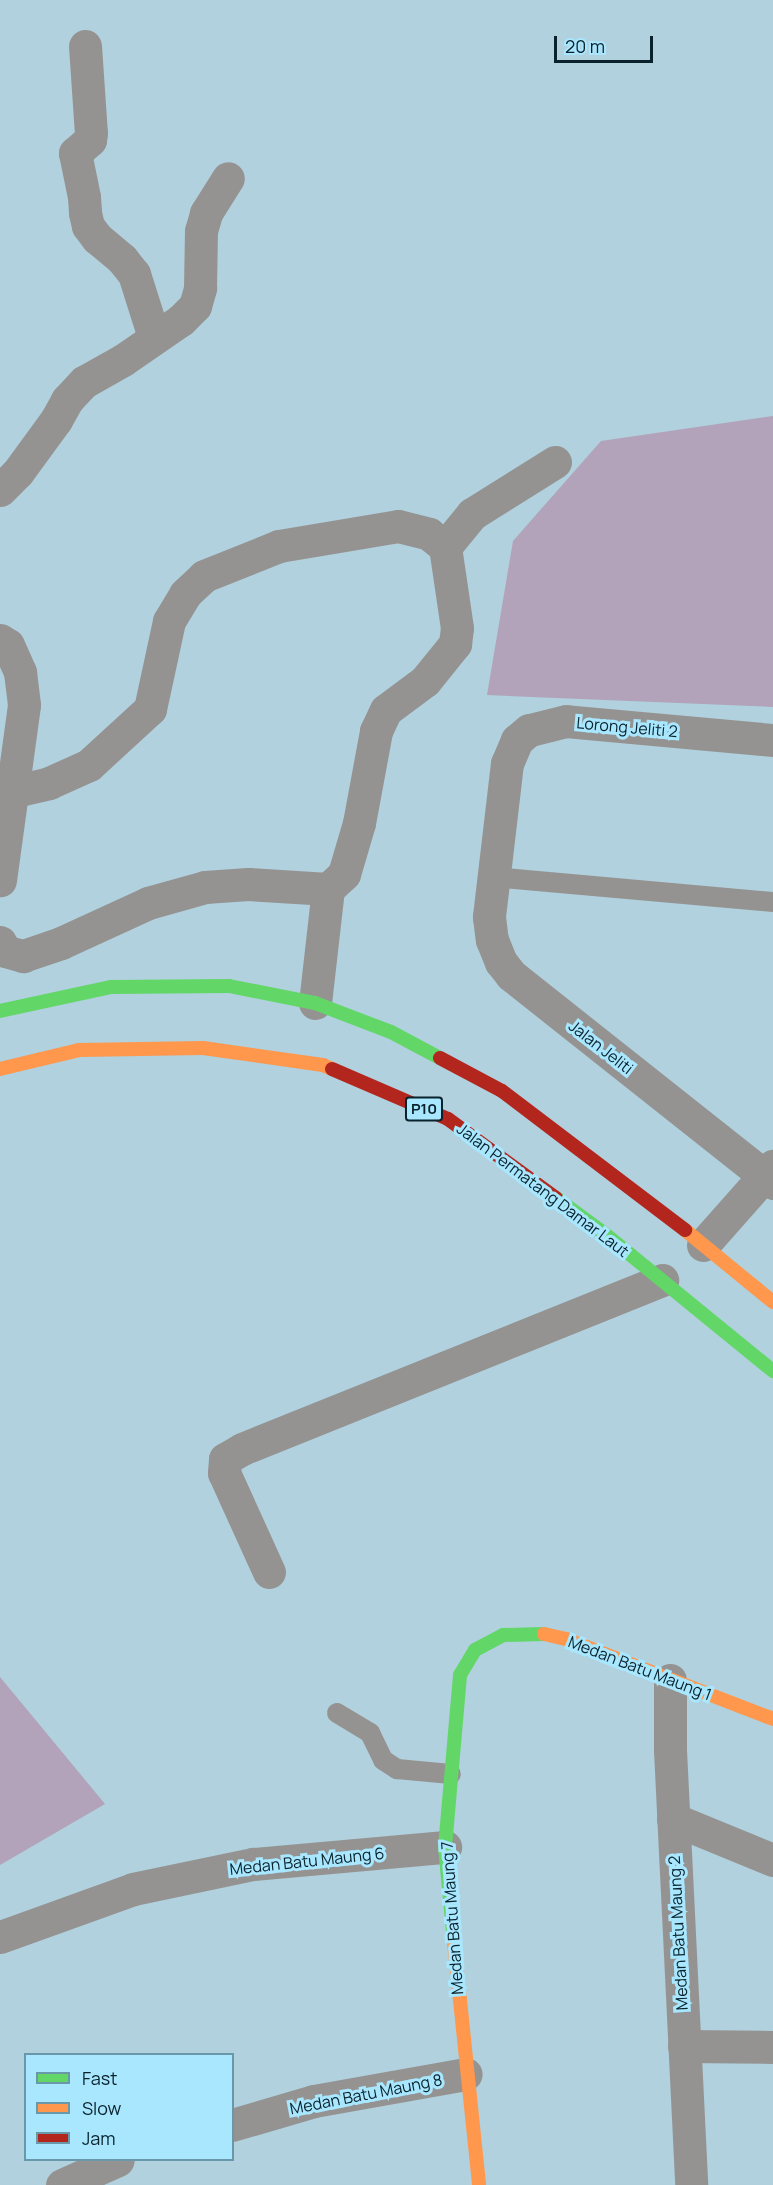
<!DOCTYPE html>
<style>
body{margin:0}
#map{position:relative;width:773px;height:2185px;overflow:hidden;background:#b0d1dd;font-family:Manrope,sans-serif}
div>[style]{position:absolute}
.forest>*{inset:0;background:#b2a2ba}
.lane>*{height:20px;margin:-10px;padding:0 10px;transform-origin:10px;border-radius:10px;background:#959392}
.street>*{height:33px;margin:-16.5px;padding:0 16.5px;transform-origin:16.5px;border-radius:16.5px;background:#959392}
.fast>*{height:14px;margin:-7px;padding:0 7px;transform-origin:7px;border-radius:7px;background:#63d668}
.slow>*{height:14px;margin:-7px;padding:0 7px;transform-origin:7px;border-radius:7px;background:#ff974d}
.jam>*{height:14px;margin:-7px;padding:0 7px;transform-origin:7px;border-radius:7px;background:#b3261e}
span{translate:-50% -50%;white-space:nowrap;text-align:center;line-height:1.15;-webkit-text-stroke:6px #a9e7ff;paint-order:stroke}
.shield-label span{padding:2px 4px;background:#a9e7ff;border:2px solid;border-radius:4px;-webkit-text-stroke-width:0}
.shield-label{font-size:15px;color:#09222b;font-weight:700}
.street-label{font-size:16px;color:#09222b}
.legend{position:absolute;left:24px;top:2053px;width:210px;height:108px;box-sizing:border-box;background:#a9e7ff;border:2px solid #6998aa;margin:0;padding:8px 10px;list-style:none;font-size:18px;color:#09222b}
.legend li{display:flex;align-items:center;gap:12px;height:30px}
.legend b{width:30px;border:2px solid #6998aa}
.scale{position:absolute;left:554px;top:36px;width:99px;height:27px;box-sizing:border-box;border:3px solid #09222b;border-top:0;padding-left:8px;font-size:18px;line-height:21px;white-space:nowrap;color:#09222b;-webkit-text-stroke:4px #a9e7ff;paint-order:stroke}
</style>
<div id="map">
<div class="forest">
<div style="clip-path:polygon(773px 416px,773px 707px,487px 695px,513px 541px,601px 441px)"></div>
<div style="clip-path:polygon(0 1677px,105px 1804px,0 1865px)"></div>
</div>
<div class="lane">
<div style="left:493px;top:877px;width:281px;rotate:5.1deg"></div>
<div style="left:337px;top:1713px;width:39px;rotate:31deg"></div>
<div style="left:370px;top:1733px;width:30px;rotate:64deg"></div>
<div style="left:383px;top:1760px;width:17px;rotate:33deg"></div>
<div style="left:397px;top:1769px;width:54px;rotate:5.3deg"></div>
</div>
<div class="street">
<div style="left:85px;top:46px;width:87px;rotate:86.1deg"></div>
<div style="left:91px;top:133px;width:7px;rotate:98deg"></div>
<div style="left:90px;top:140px;width:20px;rotate:139deg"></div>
<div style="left:75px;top:153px;width:45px;rotate:78.4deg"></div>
<div style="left:84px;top:197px;width:16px;rotate:86deg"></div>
<div style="left:85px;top:213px;width:13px;rotate:77deg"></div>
<div style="left:88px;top:226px;width:15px;rotate:53deg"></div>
<div style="left:97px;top:238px;width:33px;rotate:40deg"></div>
<div style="left:122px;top:259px;width:19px;rotate:51deg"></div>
<div style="left:134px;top:274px;width:66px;rotate:72.4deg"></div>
<div style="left:0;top:490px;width:25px;rotate:-45deg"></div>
<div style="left:18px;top:472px;width:64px;rotate:-53.8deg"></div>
<div style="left:56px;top:420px;width:23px;rotate:-61deg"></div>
<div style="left:67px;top:400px;width:25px;rotate:-47deg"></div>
<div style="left:84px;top:382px;width:45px;rotate:-29.4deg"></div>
<div style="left:123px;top:360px;width:70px;rotate:-34.6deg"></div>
<div style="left:181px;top:320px;width:20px;rotate:-45deg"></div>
<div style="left:195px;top:306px;width:19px;rotate:-74deg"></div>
<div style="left:200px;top:288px;width:57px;rotate:-89deg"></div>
<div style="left:201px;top:231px;width:19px;rotate:-74deg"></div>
<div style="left:206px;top:213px;width:41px;rotate:-57.8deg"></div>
<div style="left:0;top:640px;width:9px;rotate:32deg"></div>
<div style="left:8px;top:645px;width:30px;rotate:66deg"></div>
<div style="left:20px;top:672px;width:33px;rotate:83deg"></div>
<div style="left:24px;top:705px;width:177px;rotate:97.8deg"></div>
<div style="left:773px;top:740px;width:208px;rotate:-174.8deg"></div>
<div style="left:566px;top:721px;width:38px;rotate:166deg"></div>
<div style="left:529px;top:730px;width:16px;rotate:140deg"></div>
<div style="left:517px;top:740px;width:25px;rotate:113deg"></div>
<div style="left:507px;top:763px;width:155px;rotate:96.7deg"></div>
<div style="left:489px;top:917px;width:23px;rotate:83deg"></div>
<div style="left:492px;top:940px;width:24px;rotate:68deg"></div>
<div style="left:501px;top:962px;width:16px;rotate:52deg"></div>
<div style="left:511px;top:975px;width:335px;rotate:38.4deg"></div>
<div style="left:11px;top:792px;width:39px;rotate:-13deg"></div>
<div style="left:49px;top:783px;width:44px;rotate:-24.2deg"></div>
<div style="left:89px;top:765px;width:83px;rotate:-42.6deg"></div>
<div style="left:150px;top:709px;width:90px;rotate:-77.8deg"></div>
<div style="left:169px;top:621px;width:31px;rotate:-59deg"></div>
<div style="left:185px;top:594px;width:26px;rotate:-43deg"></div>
<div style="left:204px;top:576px;width:81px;rotate:-21.8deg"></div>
<div style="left:279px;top:546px;width:121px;rotate:-9.5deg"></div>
<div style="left:398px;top:526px;width:32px;rotate:14deg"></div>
<div style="left:429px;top:534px;width:21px;rotate:39deg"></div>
<div style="left:0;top:942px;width:10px;rotate:61deg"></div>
<div style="left:5px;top:951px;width:19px;rotate:16deg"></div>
<div style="left:23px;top:956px;width:40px;rotate:-18.9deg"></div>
<div style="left:61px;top:943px;width:96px;rotate:-24.7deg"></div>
<div style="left:148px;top:903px;width:59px;rotate:-15.7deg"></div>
<div style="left:205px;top:887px;width:43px;rotate:-4deg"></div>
<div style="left:248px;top:884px;width:80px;rotate:3.6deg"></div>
<div style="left:315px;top:1003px;width:115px;rotate:-83.5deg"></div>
<div style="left:328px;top:889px;width:22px;rotate:-43deg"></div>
<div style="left:344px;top:874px;width:53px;rotate:-73.6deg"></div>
<div style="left:359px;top:823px;width:94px;rotate:-79.5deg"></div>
<div style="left:376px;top:731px;width:23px;rotate:-65deg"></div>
<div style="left:386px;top:710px;width:49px;rotate:-36.6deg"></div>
<div style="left:425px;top:681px;width:48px;rotate:-51deg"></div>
<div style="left:455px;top:644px;width:16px;rotate:-83deg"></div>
<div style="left:457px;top:628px;width:82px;rotate:-98.4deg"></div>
<div style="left:445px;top:547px;width:43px;rotate:-50.7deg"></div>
<div style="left:472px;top:514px;width:98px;rotate:-32.1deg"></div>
<div style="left:703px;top:1245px;width:106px;rotate:-48.5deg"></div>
<div style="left:269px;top:1572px;width:109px;rotate:-114.4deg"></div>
<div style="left:224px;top:1473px;width:14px;rotate:-86deg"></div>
<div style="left:225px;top:1459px;width:20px;rotate:-30deg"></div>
<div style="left:242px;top:1449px;width:453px;rotate:-21.9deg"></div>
<div style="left:670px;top:1680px;width:70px;rotate:90deg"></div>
<div style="left:670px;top:1750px;width:436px;rotate:87.2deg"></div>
<div style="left:673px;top:1819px;width:108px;rotate:22.3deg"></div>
<div style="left:0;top:1937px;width:141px;rotate:-19.8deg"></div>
<div style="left:133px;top:1889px;width:123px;rotate:-11.8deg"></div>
<div style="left:253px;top:1864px;width:193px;rotate:-5.1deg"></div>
<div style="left:684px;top:2046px;width:89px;rotate:0.6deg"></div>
<div style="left:232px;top:2125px;width:85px;rotate:-16.3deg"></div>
<div style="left:314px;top:2101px;width:154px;rotate:-10.1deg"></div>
<div style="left:62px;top:2185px;width:61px;rotate:-24.1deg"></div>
</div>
<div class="fast">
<div style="left:0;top:1011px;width:114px;rotate:-12.2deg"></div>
<div style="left:111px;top:987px;width:118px;rotate:-0.5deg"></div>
<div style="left:229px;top:986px;width:88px;rotate:11.2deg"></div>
<div style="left:315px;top:1003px;width:81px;rotate:20.9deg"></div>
<div style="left:391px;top:1032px;width:55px;rotate:28deg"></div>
<div style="left:556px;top:1198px;width:61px;rotate:36.3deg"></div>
<div style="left:605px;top:1234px;width:217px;rotate:39.2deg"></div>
<div style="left:454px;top:1942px;width:95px;rotate:-95.4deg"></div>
<div style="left:445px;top:1847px;width:173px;rotate:-85deg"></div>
<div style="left:460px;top:1675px;width:29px;rotate:-59deg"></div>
<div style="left:475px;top:1650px;width:32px;rotate:-28deg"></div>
<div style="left:503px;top:1635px;width:41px;rotate:-1.4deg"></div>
</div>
<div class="slow">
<div style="left:0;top:1069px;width:81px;rotate:-13.5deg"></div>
<div style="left:79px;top:1050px;width:124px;rotate:-0.9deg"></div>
<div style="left:203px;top:1048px;width:121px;rotate:8.1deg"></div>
<div style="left:323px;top:1065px;width:10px;rotate:24deg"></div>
<div style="left:685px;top:1230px;width:114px;rotate:39.3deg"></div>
<div style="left:544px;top:1634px;width:23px;rotate:13deg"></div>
<div style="left:566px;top:1639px;width:222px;rotate:21.1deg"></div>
<div style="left:454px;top:1942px;width:244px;rotate:84.1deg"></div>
</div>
<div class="jam">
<div style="left:440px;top:1058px;width:70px;rotate:28deg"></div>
<div style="left:502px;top:1091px;width:230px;rotate:37.2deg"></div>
<div style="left:332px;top:1069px;width:126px;rotate:23.3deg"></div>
<div style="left:448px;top:1119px;width:134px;rotate:36.2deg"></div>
</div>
<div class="shield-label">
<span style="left:424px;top:1109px">P10</span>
</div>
<div class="street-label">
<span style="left:627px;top:727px;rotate:5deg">Lorong Jeliti 2</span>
<span style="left:601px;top:1047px;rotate:38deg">Jalan Jeliti</span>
<span style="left:543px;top:1190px;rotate:37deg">Jalan Permatang Damar Laut</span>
<span style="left:640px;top:1668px;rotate:21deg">Medan Batu Maung 1</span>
<span style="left:307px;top:1861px;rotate:-6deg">Medan Batu Maung 6</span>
<span style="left:452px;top:1918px;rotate:-94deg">Medan Batu Maung 7</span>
<span style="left:678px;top:1933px;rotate:-93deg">Medan Batu Maung 2</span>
<span style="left:366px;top:2094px;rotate:-11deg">Medan Batu Maung 8</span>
</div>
<ul class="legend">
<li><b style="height:8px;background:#63d668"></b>Fast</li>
<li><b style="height:8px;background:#ff974d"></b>Slow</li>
<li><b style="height:8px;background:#b3261e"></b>Jam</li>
</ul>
<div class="scale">20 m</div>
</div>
